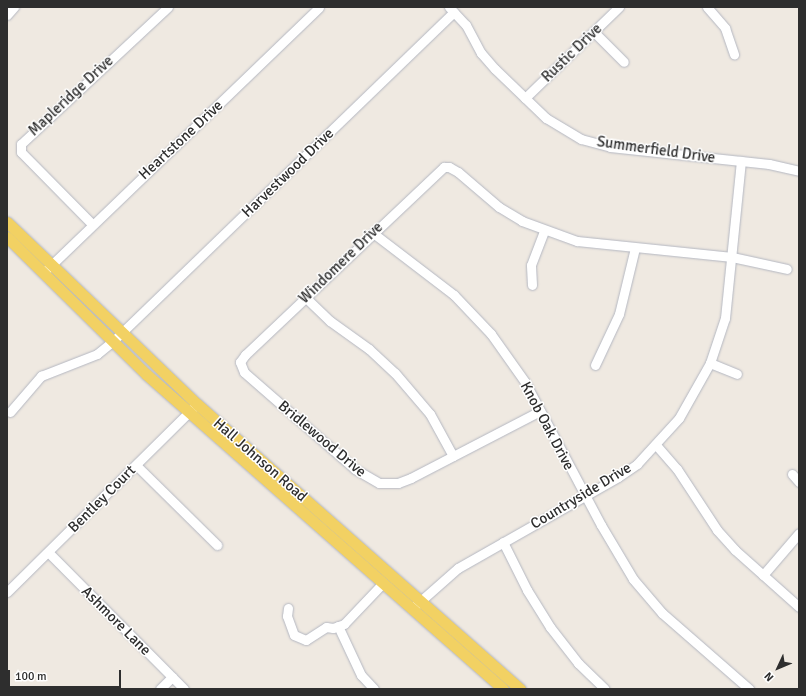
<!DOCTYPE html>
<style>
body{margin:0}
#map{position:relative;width:806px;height:696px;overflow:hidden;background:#efe9e1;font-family:Signika,sans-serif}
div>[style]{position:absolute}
.roads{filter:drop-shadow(0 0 1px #b4b7c1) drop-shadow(0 0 1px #b4b7c1)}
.minor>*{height:9px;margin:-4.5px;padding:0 4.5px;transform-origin:4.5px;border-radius:4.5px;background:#fff}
.major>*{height:11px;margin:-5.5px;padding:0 5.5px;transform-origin:5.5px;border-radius:5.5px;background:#f2d163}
span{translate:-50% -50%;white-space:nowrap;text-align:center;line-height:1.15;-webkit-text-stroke:3px #fff;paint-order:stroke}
.street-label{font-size:15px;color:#2e2e2e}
.frame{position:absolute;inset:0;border:8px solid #2e2e2e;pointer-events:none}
.north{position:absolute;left:758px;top:648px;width:40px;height:40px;-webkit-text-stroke:3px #fff;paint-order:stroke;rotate:226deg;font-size:11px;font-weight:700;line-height:16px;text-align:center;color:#2e2e2e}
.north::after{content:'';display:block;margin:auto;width:14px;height:18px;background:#2e2e2e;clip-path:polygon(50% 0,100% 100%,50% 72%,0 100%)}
.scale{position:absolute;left:8px;top:670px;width:113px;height:18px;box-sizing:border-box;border:2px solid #2e2e2e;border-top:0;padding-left:5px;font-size:12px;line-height:14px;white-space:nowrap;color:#2e2e2e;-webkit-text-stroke:3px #fff;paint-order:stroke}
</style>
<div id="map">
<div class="roads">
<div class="minor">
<div style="left:449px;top:7px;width:25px;rotate:47deg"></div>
<div style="left:466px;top:25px;width:32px;rotate:62deg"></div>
<div style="left:481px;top:53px;width:21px;rotate:49deg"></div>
<div style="left:495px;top:69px;width:71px;rotate:43.9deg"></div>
<div style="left:546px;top:118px;width:41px;rotate:31deg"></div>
<div style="left:581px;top:139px;width:30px;rotate:15deg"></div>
<div style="left:610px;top:147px;width:160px;rotate:6.1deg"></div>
<div style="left:769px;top:164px;width:31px;rotate:13deg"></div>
<div style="left:707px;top:7px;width:28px;rotate:49deg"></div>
<div style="left:725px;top:28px;width:28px;rotate:71deg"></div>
<div style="left:7px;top:15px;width:11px;rotate:-49deg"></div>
<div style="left:594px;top:32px;width:42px;rotate:45deg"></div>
<div style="left:525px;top:98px;width:131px;rotate:-44.1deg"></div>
<div style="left:92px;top:224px;width:101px;rotate:-134.6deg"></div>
<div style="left:21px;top:152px;width:8px;rotate:-90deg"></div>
<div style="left:21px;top:144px;width:201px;rotate:-43deg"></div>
<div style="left:373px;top:233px;width:102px;rotate:37.4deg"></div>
<div style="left:454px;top:295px;width:54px;rotate:46.5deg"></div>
<div style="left:491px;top:334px;width:59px;rotate:54.7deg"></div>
<div style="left:525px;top:382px;width:162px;rotate:62deg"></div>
<div style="left:601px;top:525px;width:63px;rotate:59.3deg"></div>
<div style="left:633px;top:579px;width:45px;rotate:49.5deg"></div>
<div style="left:662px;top:613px;width:116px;rotate:41.1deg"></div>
<div style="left:43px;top:273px;width:383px;rotate:-43.9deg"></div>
<div style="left:532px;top:285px;width:20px;rotate:-93deg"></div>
<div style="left:531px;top:265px;width:36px;rotate:-69deg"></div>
<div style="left:305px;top:297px;width:35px;rotate:44deg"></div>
<div style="left:330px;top:321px;width:48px;rotate:35.7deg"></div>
<div style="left:369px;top:349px;width:35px;rotate:43deg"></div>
<div style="left:395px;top:373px;width:54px;rotate:49.5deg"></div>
<div style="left:430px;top:414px;width:48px;rotate:61.3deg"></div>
<div style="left:710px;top:363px;width:29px;rotate:22deg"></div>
<div style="left:595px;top:365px;width:56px;rotate:-64.8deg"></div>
<div style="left:619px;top:314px;width:68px;rotate:-76.4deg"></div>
<div style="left:540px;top:411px;width:145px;rotate:152.6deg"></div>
<div style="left:411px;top:478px;width:14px;rotate:159deg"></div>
<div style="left:398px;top:483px;width:19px;rotate:180deg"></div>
<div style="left:379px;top:483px;width:28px;rotate:-150deg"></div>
<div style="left:355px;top:469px;width:147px;rotate:-138.9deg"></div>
<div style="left:244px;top:372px;width:11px;rotate:-112deg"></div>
<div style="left:240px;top:362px;width:9px;rotate:-54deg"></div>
<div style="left:245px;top:355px;width:274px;rotate:-43.4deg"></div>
<div style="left:444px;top:167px;width:5px"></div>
<div style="left:449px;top:167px;width:10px;rotate:29deg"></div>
<div style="left:458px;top:172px;width:54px;rotate:40.5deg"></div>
<div style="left:499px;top:207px;width:27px;rotate:31deg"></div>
<div style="left:522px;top:221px;width:59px;rotate:20deg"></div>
<div style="left:577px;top:241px;width:156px;rotate:5.9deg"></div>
<div style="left:732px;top:257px;width:56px;rotate:12.3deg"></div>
<div style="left:10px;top:412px;width:48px;rotate:-49.3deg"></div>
<div style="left:41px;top:376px;width:60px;rotate:-21.4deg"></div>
<div style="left:97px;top:354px;width:19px;rotate:-39deg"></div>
<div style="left:112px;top:342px;width:475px;rotate:-44deg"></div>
<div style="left:656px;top:445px;width:32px;rotate:49deg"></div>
<div style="left:677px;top:469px;width:73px;rotate:56.7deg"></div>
<div style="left:717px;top:530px;width:27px;rotate:48deg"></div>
<div style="left:735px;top:550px;width:86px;rotate:41.7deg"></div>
<div style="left:136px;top:465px;width:114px;rotate:44.6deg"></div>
<div style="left:792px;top:474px;width:11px;rotate:49deg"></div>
<div style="left:503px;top:542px;width:54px;rotate:63.4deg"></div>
<div style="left:527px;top:590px;width:44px;rotate:58.1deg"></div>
<div style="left:550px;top:627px;width:46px;rotate:52.1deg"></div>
<div style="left:578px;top:663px;width:37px;rotate:44deg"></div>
<div style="left:48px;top:552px;width:193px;rotate:45.2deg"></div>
<div style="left:763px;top:575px;width:55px;rotate:-49.4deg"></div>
<div style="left:7px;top:592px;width:267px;rotate:-44.7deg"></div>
<div style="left:416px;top:605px;width:56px;rotate:-41.4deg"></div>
<div style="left:458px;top:568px;width:184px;rotate:-29.6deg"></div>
<div style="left:618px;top:477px;width:23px;rotate:-34deg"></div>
<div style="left:637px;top:464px;width:62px;rotate:-47.6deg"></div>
<div style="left:679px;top:418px;width:63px;rotate:-60.6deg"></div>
<div style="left:710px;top:363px;width:47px;rotate:-71.6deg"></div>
<div style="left:725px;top:318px;width:158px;rotate:-84.2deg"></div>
<div style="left:288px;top:608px;width:8px;rotate:97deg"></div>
<div style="left:287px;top:616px;width:20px;rotate:70deg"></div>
<div style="left:294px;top:635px;width:13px;rotate:23deg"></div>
<div style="left:306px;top:640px;width:24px;rotate:-33deg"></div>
<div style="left:326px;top:627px;width:7px;rotate:8deg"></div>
<div style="left:333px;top:628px;width:12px;rotate:-20deg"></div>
<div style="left:344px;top:624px;width:57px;rotate:-46.4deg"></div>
<div style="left:338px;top:626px;width:54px;rotate:64.9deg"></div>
<div style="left:361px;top:675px;width:19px;rotate:47deg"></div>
<div style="left:160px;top:689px;width:17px;rotate:-45deg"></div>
</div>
<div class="major">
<div style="left:7px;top:222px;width:263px;rotate:43.8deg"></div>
<div style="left:197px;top:404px;width:431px;rotate:41.4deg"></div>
<div style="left:7px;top:237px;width:195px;rotate:44.6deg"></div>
<div style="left:146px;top:374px;width:476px;rotate:41.4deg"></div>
</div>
</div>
<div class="street-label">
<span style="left:572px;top:53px;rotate:-44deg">Rustic Drive</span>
<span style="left:71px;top:96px;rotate:-43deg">Mapleridge Drive</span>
<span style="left:181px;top:140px;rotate:-43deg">Heartstone Drive</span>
<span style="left:656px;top:150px;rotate:8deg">Summerfield Drive</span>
<span style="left:288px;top:173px;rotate:-44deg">Harvestwood Drive</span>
<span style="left:341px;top:263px;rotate:-44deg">Windomere Drive</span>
<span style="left:547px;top:426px;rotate:62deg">Knob Oak Drive</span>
<span style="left:322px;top:439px;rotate:40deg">Bridlewood Drive</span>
<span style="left:260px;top:460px;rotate:41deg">Hall Johnson Road</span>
<span style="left:581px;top:496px;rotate:-31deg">Countryside Drive</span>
<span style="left:102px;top:499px;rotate:-45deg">Bentley Court</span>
<span style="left:116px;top:621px;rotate:45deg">Ashmore Lane</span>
</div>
<div class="frame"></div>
<div class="north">N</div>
<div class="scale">100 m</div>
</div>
